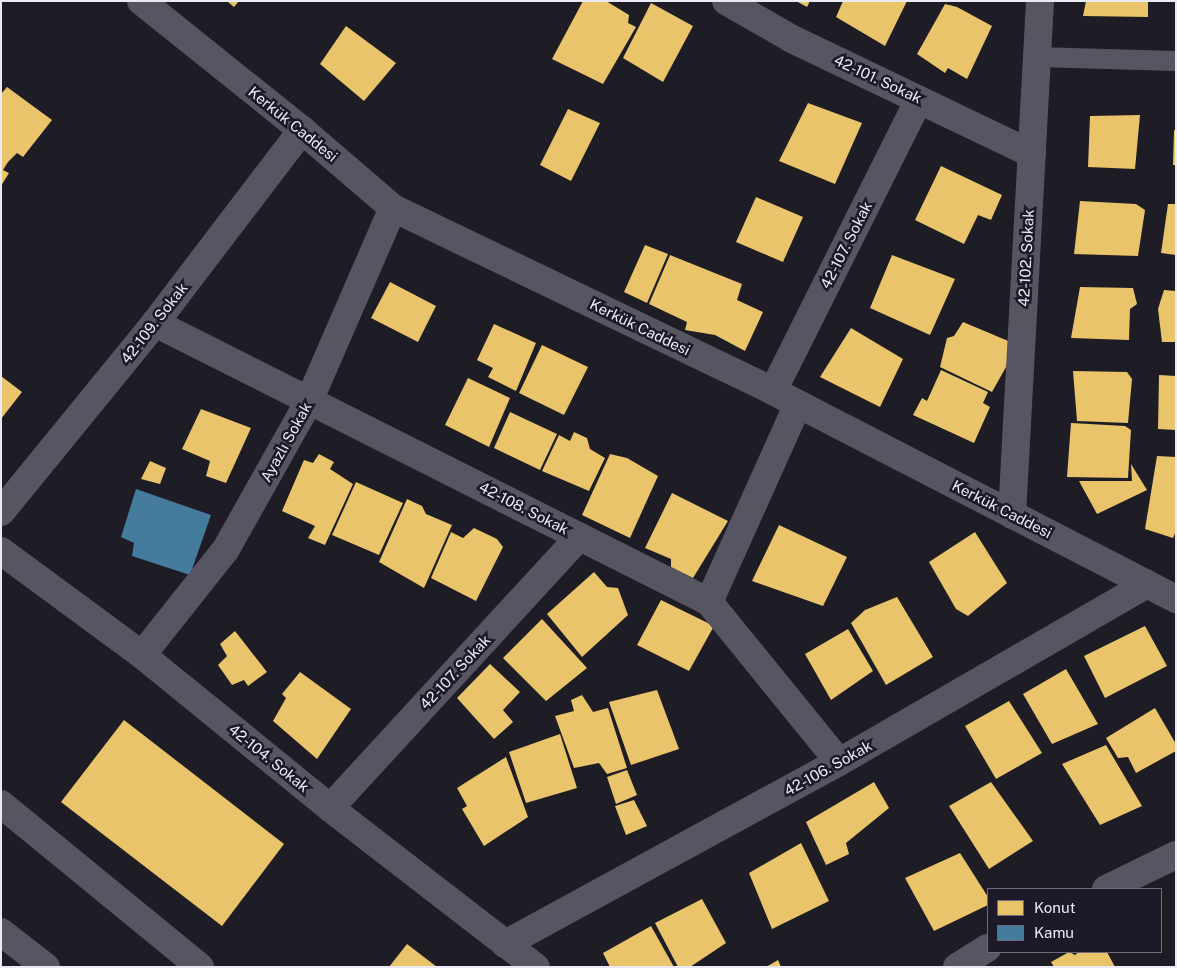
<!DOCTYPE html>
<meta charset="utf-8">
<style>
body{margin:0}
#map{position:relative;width:1177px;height:968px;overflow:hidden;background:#1e1c24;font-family:"Public Sans",sans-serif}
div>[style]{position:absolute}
.homes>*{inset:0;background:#e9c46a}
.public>*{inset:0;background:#457b9d}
.service>*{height:20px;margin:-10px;padding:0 10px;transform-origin:10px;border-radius:10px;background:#585562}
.minor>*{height:28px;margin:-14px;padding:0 14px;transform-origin:14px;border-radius:14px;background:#585562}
.tertiary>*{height:28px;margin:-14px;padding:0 14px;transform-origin:14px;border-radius:14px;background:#585562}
span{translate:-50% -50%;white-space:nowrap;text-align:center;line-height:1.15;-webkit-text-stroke:5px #1d1928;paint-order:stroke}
.street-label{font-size:15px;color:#ebe9f4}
.frame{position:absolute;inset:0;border:2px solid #ebe9f4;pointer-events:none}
.legend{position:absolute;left:987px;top:888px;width:175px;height:65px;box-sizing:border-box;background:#1d1928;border:1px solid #6f6c7a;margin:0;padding:6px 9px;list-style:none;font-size:15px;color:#ebe9f4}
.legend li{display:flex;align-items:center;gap:10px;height:25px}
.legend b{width:25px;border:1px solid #6f6c7a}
</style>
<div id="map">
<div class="homes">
<div style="clip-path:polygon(227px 1px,239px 1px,234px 7px)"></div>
<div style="clip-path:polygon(583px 1px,606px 1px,629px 15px,628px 23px,636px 27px,603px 84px,552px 59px)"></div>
<div style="clip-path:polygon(796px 1px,810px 1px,807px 7px)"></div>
<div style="clip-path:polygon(843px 1px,907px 1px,885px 46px,836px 17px)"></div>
<div style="clip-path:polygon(1086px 1px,1148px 1px,1148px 17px,1083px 16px)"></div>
<div style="clip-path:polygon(651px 3px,693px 26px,663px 82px,623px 58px)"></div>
<div style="clip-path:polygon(945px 4px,957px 7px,992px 26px,967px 79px,948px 68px,945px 73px,917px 54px)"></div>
<div style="clip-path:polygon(346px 26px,396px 63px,364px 101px,320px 64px)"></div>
<div style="clip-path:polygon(7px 87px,52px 120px,23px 157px,17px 153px,8px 162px,3px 170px,9px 173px,1px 186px,1px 94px)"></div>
<div style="clip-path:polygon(808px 103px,862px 123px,835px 184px,779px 161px)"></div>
<div style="clip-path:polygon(568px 109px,600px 123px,571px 181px,540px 165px)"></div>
<div style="clip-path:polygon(1140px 115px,1135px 169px,1088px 167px,1090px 116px)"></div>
<div style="clip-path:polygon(1174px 130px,1176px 131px,1176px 165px,1173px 165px)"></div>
<div style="clip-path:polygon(941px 166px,1002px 195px,991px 220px,978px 215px,964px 244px,915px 220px)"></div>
<div style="clip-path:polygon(756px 197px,803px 217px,783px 262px,736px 242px)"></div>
<div style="clip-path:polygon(1080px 201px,1136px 204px,1145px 210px,1138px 256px,1074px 254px)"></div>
<div style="clip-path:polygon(1168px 204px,1176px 204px,1176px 255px,1161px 253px)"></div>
<div style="clip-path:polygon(645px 245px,668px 254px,647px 303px,624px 292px)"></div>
<div style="clip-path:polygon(670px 255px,742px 284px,737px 300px,763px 312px,745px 351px,715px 335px,685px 330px,687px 322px,649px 304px)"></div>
<div style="clip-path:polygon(892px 255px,955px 279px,930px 335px,870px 308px)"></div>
<div style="clip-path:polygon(390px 282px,436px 306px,418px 342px,371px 318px)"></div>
<div style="clip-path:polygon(1080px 287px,1133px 288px,1137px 304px,1130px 309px,1129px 340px,1071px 338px)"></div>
<div style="clip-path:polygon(1164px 290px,1176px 291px,1176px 342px,1162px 342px,1158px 309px)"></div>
<div style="clip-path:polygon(963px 322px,1013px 343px,1015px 351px,992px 392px,940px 367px,947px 338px,954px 336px)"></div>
<div style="clip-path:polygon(494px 324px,536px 343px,516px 391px,488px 377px,493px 368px,477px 360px)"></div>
<div style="clip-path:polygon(851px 328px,903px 359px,880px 407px,820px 377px)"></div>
<div style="clip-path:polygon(542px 345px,588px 367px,564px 415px,519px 393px)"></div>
<div style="clip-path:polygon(941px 370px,988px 392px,983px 403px,990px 407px,974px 443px,913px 415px,922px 398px,927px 401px)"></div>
<div style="clip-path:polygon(1073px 371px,1127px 372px,1132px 379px,1128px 423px,1077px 421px)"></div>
<div style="clip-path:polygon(1159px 375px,1176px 376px,1176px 430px,1158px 429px)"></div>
<div style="clip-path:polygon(1px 376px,22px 392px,1px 419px)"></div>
<div style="clip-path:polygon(468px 378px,510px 398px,489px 447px,445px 425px)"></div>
<div style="clip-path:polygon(201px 409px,251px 428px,226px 483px,206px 476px,210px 461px,182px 449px)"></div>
<div style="clip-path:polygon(510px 412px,557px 434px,540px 470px,494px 448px)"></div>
<div style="clip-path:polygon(1071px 423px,1125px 426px,1131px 430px,1128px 478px,1067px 477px)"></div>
<div style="clip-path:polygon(574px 432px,587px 438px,590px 449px,605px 458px,589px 491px,542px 471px,559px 435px,570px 441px)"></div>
<div style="clip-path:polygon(319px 454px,334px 462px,330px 469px,353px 484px,325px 545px,308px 538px,315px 526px,282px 511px,304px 460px,313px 463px)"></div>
<div style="clip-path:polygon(610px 454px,627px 458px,658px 476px,630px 538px,582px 515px)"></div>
<div style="clip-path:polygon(1157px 456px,1176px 457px,1176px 531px,1173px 538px,1145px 529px)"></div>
<div style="clip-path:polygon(150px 461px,166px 468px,160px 484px,141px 479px)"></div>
<div style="clip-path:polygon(1131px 464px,1147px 490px,1097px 514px,1079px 481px,1132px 481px)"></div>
<div style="clip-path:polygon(356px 482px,403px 503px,379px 555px,332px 535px)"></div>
<div style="clip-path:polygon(672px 493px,728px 521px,693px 578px,671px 567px,671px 559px,645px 548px)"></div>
<div style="clip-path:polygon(407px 499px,422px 506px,426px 514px,452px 525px,424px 588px,379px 562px)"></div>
<div style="clip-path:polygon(779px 525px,847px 557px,823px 606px,752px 581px)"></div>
<div style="clip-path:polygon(474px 528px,497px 539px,503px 547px,476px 601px,431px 578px,451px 532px,463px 538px)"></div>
<div style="clip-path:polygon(975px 532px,1007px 583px,968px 616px,956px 609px,929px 562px)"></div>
<div style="clip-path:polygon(594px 572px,607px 587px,618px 588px,628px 615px,582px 657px,547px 614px)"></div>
<div style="clip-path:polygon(897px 597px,933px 657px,886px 685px,851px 623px,865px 610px)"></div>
<div style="clip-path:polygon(661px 600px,714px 626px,689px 671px,637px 645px)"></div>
<div style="clip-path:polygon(542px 619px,587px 668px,546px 701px,503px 658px)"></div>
<div style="clip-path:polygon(1145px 626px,1167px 666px,1105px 698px,1084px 656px)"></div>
<div style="clip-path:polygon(848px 629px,873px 671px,831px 700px,805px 654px)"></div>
<div style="clip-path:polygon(235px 631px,267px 672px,248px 686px,244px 680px,232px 685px,218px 665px,227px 656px,220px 644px)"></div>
<div style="clip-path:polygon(490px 664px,520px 692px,503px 710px,513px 722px,494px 739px,457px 698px)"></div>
<div style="clip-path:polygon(1066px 669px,1098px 724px,1052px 744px,1023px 694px)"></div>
<div style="clip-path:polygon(300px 672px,351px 709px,317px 759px,273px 721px,286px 698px,282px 694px)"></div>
<div style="clip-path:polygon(657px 690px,679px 749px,631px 765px,609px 702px)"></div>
<div style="clip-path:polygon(582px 695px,593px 712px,608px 708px,627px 768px,607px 774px,599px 763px,574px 768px,555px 716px,574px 711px,571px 700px)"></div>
<div style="clip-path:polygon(1009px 701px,1042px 753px,996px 779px,965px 726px)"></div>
<div style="clip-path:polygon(1155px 708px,1176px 744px,1176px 751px,1136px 773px,1128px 757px,1118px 758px,1106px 738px)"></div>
<div style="clip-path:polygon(124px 720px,284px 844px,222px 926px,61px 802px)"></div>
<div style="clip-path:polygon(560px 734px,577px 788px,526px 803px,509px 752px)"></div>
<div style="clip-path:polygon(1106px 745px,1142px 806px,1100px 825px,1062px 764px)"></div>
<div style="clip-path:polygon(506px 757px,528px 817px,484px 846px,462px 809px,467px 806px,457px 788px)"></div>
<div style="clip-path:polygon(627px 770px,637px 795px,616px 804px,607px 777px)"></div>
<div style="clip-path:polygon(874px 782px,889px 808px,846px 843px,849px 854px,826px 865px,806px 822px)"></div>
<div style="clip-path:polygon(991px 782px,1033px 841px,989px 869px,949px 806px)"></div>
<div style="clip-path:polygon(634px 800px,647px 826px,626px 835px,615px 806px)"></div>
<div style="clip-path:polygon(801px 843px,829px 901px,772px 929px,749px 873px)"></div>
<div style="clip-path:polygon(960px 853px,988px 897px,988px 905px,934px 931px,905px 878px)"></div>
<div style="clip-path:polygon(702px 899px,726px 943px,690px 967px,678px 967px,655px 923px)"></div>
<div style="clip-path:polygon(651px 926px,674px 967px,610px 967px,603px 953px)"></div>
<div style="clip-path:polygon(407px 944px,437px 967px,389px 967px)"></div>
<div style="clip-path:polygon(1069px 952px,1075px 955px,1079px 952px,1107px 952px,1115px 967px,1054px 967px,1051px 962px)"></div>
<div style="clip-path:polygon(778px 960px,781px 967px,766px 967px)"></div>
</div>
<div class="public">
<div style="clip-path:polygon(136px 489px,211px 515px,190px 575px,132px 556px,134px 543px,121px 537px)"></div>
</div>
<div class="service">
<div style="left:1037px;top:57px;width:139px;rotate:1.6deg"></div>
</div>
<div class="minor">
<div style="left:141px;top:1px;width:206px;rotate:38.7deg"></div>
<div style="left:302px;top:130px;width:120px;rotate:40.6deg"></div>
<div style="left:393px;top:208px;width:422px;rotate:25.7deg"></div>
<div style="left:773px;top:391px;width:454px;rotate:27.3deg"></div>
<div style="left:726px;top:1px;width:76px;rotate:29.9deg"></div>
<div style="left:792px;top:39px;width:266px;rotate:25.6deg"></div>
<div style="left:155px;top:323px;width:620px;rotate:26.73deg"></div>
<div style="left:709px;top:602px;width:206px;rotate:50.9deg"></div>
<div style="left:773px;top:391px;width:326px;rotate:-63.4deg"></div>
<div style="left:1px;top:512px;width:244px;rotate:-50.8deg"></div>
<div style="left:155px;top:323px;width:243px;rotate:-52.7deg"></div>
<div style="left:1012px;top:515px;width:515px;rotate:-86.88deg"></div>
<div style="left:1px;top:551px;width:175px;rotate:36.4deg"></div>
<div style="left:142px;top:655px;width:242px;rotate:39.1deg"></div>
<div style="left:330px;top:808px;width:260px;rotate:37.7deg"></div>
<div style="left:709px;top:602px;width:217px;rotate:-65.8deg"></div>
<div style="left:142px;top:655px;width:135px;rotate:-51.6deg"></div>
<div style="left:226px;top:549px;width:170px;rotate:-60.7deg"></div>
<div style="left:309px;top:401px;width:210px;rotate:-66.5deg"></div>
<div style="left:1px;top:804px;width:257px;rotate:39.3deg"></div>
<div style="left:330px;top:808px;width:369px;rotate:-47.4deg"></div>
<div style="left:1106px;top:889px;width:78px;rotate:-25.9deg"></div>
<div style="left:505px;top:944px;width:380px;rotate:-28.6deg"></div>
<div style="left:839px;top:762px;width:356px;rotate:-30deg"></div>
<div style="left:957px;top:967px;width:36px;rotate:-32deg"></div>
</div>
<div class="tertiary">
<div style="left:1px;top:932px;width:57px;rotate:37.9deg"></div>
</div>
<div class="street-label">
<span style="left:878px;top:79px;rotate:25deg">42-101. Sokak</span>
<span style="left:293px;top:124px;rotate:39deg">Kerkük Caddesi</span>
<span style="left:846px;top:245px;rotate:-63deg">42-107. Sokak</span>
<span style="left:1026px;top:258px;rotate:-87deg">42-102. Sokak</span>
<span style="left:154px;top:323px;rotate:-52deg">42-109. Sokak</span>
<span style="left:640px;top:327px;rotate:26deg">Kerkük Caddesi</span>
<span style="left:286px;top:442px;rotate:-61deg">Ayazlı Sokak</span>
<span style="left:524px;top:508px;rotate:27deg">42-108. Sokak</span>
<span style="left:1002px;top:509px;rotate:27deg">Kerkük Caddesi</span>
<span style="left:455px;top:672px;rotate:-47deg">42-107. Sokak</span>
<span style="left:269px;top:758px;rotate:39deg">42-104. Sokak</span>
<span style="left:828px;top:768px;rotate:-29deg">42-106. Sokak</span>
</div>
<div class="frame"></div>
<ul class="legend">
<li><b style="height:14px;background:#e9c46a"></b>Konut</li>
<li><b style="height:14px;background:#457b9d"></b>Kamu</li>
</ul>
</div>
